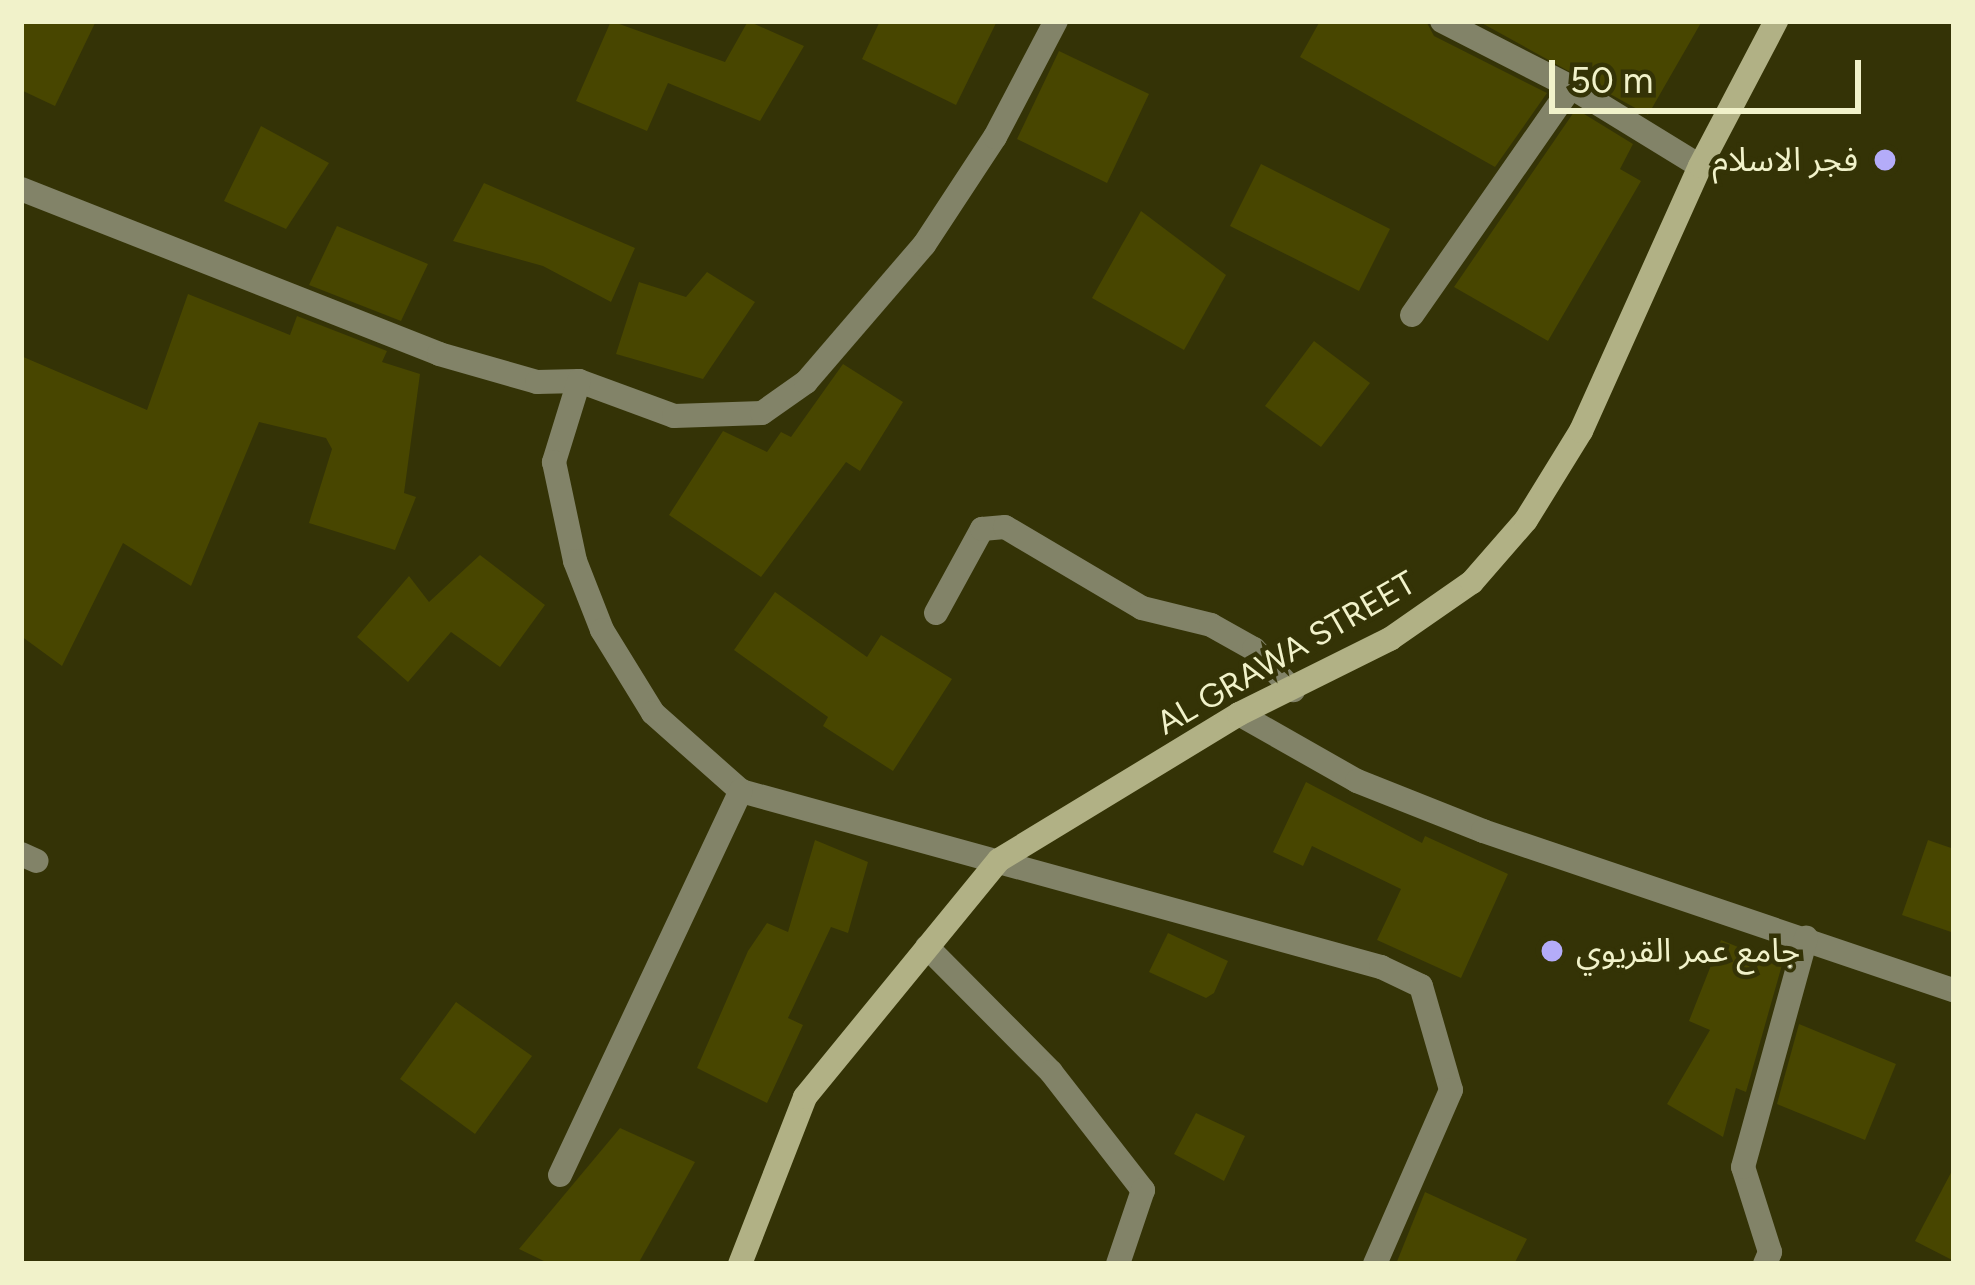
<!DOCTYPE html>
<meta charset="utf-8">
<style>
body{margin:0}
#map{position:relative;width:1975px;height:1285px;overflow:hidden;background:#343306;font-family:Figtree,"Noto Sans Arabic",sans-serif}
div>[style]{position:absolute}
.building>*{inset:0;background:#484600}
.street>*{height:24px;margin:-12px;padding:0 12px;transform-origin:12px;border-radius:12px;background:#828368}
.secondary>*{height:24px;margin:-12px;padding:0 12px;transform-origin:12px;border-radius:12px;background:#b1b185}
.dots>*{width:33px;height:33px;translate:-50% -50%;box-sizing:border-box;border:6px solid #343306;border-radius:50%}
span{translate:-50% -50%;white-space:nowrap;text-align:center;line-height:1.15;-webkit-text-stroke:9px #343306;paint-order:stroke}
.poi-label{font-size:33px;color:#f1f2ca}
.right{translate:-100% -50%;text-align:right}
.left{translate:0 -50%;text-align:left}
.street-label{font-size:33px;color:#f1f2ca}
.frame{position:absolute;inset:0;border:24px solid #f1f2ca;pointer-events:none}
.scale{position:absolute;left:1549px;top:60px;width:312px;height:54px;box-sizing:border-box;border:6px solid #f1f2ca;border-top:0;padding-left:15px;font-size:36px;line-height:42px;white-space:nowrap;color:#f1f2ca;-webkit-text-stroke:9px #343306;paint-order:stroke}
</style>
<div id="map">
<div class="building">
<div style="clip-path:polygon(21px 21px,96px 21px,55px 106px,21px 90px)"></div>
<div style="clip-path:polygon(611px 21px,725px 62px,748px 21px,804px 46px,760px 121px,668px 83px,647px 131px,576px 101px)"></div>
<div style="clip-path:polygon(880px 21px,997px 21px,956px 105px,862px 59px)"></div>
<div style="clip-path:polygon(1320px 21px,1426px 21px,1434px 36px,1547px 93px,1495px 167px,1300px 57px)"></div>
<div style="clip-path:polygon(1478px 21px,1702px 21px,1648px 115px)"></div>
<div style="clip-path:polygon(1059px 51px,1149px 94px,1107px 183px,1017px 139px)"></div>
<div style="clip-path:polygon(1576px 109px,1633px 144px,1620px 169px,1641px 181px,1548px 341px,1454px 287px)"></div>
<div style="clip-path:polygon(261px 126px,329px 163px,286px 229px,224px 201px)"></div>
<div style="clip-path:polygon(1261px 164px,1390px 229px,1359px 291px,1230px 226px)"></div>
<div style="clip-path:polygon(484px 183px,635px 248px,611px 302px,543px 266px,453px 241px)"></div>
<div style="clip-path:polygon(1141px 211px,1226px 275px,1184px 350px,1092px 298px)"></div>
<div style="clip-path:polygon(337px 226px,428px 264px,401px 321px,309px 285px)"></div>
<div style="clip-path:polygon(707px 272px,755px 302px,703px 379px,616px 354px,639px 282px,686px 297px)"></div>
<div style="clip-path:polygon(188px 294px,290px 335px,297px 316px,387px 351px,382px 362px,420px 374px,404px 493px,416px 497px,395px 550px,309px 523px,332px 449px,326px 438px,259px 422px,191px 586px,123px 543px,62px 666px,21px 636px,21px 356px,147px 410px)"></div>
<div style="clip-path:polygon(1314px 341px,1370px 383px,1321px 447px,1265px 406px)"></div>
<div style="clip-path:polygon(843px 364px,903px 402px,860px 471px,846px 462px,761px 577px,669px 515px,723px 431px,767px 452px,781px 432px,791px 437px)"></div>
<div style="clip-path:polygon(480px 555px,545px 605px,500px 667px,451px 632px,408px 682px,357px 637px,409px 576px,429px 602px)"></div>
<div style="clip-path:polygon(775px 592px,867px 657px,881px 635px,952px 679px,893px 771px,823px 726px,828px 717px,734px 650px)"></div>
<div style="clip-path:polygon(1306px 782px,1422px 843px,1425px 836px,1508px 874px,1461px 978px,1377px 940px,1401px 889px,1312px 846px,1303px 866px,1273px 852px)"></div>
<div style="clip-path:polygon(815px 840px,868px 862px,848px 933px,831px 927px,788px 1018px,803px 1025px,767px 1103px,697px 1068px,748px 951px,767px 923px,788px 932px)"></div>
<div style="clip-path:polygon(1928px 840px,1954px 849px,1954px 933px,1902px 915px)"></div>
<div style="clip-path:polygon(1168px 933px,1228px 961px,1214px 993px,1206px 998px,1149px 972px)"></div>
<div style="clip-path:polygon(1721px 940px,1782px 965px,1746px 1092px,1736px 1088px,1723px 1137px,1667px 1104px,1710px 1030px,1689px 1021px)"></div>
<div style="clip-path:polygon(456px 1002px,532px 1056px,475px 1134px,400px 1079px)"></div>
<div style="clip-path:polygon(1799px 1024px,1896px 1064px,1865px 1140px,1777px 1104px)"></div>
<div style="clip-path:polygon(1196px 1113px,1245px 1136px,1224px 1181px,1174px 1154px)"></div>
<div style="clip-path:polygon(620px 1128px,695px 1162px,638px 1264px,550px 1264px,519px 1249px)"></div>
<div style="clip-path:polygon(1954px 1167px,1954px 1261px,1915px 1241px)"></div>
<div style="clip-path:polygon(1425px 1192px,1527px 1239px,1514px 1264px,1396px 1264px)"></div>
</div>
<div class="street">
<div style="left:1442px;top:21px;width:145px;rotate:27.1deg"></div>
<div style="left:1571px;top:87px;width:151px;rotate:31.5deg"></div>
<div style="left:21px;top:189px;width:449px;rotate:21.5deg"></div>
<div style="left:439px;top:354px;width:102px;rotate:15.9deg"></div>
<div style="left:537px;top:382px;width:42px;rotate:-1.4deg"></div>
<div style="left:579px;top:381px;width:101px;rotate:20.2deg"></div>
<div style="left:674px;top:416px;width:88px;rotate:-2deg"></div>
<div style="left:762px;top:413px;width:54px;rotate:-35.2deg"></div>
<div style="left:806px;top:382px;width:181px;rotate:-49.3deg"></div>
<div style="left:924px;top:245px;width:129px;rotate:-56.7deg"></div>
<div style="left:995px;top:137px;width:131px;rotate:-62.3deg"></div>
<div style="left:1412px;top:315px;width:278px;rotate:-55.1deg"></div>
<div style="left:579px;top:381px;width:85px;rotate:107.2deg"></div>
<div style="left:554px;top:462px;width:101px;rotate:78deg"></div>
<div style="left:575px;top:561px;width:74px;rotate:68.6deg"></div>
<div style="left:602px;top:630px;width:97px;rotate:58.4deg"></div>
<div style="left:653px;top:713px;width:118px;rotate:41.6deg"></div>
<div style="left:741px;top:791px;width:664px;rotate:15.38deg"></div>
<div style="left:1381px;top:967px;width:44px;rotate:25.4deg"></div>
<div style="left:1421px;top:986px;width:108px;rotate:73.9deg"></div>
<div style="left:1451px;top:1090px;width:190px;rotate:113.6deg"></div>
<div style="left:936px;top:613px;width:96px;rotate:-61.3deg"></div>
<div style="left:982px;top:529px;width:23px;rotate:-5deg"></div>
<div style="left:1005px;top:527px;width:159px;rotate:30.6deg"></div>
<div style="left:1142px;top:608px;width:71px;rotate:13.8deg"></div>
<div style="left:1211px;top:625px;width:49px;rotate:29.2deg"></div>
<div style="left:1254px;top:649px;width:57px;rotate:46.4deg"></div>
<div style="left:1239px;top:714px;width:136px;rotate:29.6deg"></div>
<div style="left:1357px;top:781px;width:136px;rotate:21.6deg"></div>
<div style="left:1483px;top:831px;width:497px;rotate:18.7deg"></div>
<div style="left:21px;top:854px;width:17px;rotate:24deg"></div>
<div style="left:927px;top:947px;width:176px;rotate:45.2deg"></div>
<div style="left:1051px;top:1072px;width:150px;rotate:52.1deg"></div>
<div style="left:1143px;top:1190px;width:78px;rotate:108.7deg"></div>
<div style="left:560px;top:1175px;width:425px;rotate:-64.8deg"></div>
<div style="left:1765px;top:1264px;width:13px;rotate:-67deg"></div>
<div style="left:1770px;top:1252px;width:89px;rotate:-107.6deg"></div>
<div style="left:1743px;top:1167px;width:238px;rotate:-74.6deg"></div>
</div>
<div class="secondary">
<div style="left:740px;top:1264px;width:179px;rotate:-68.7deg"></div>
<div style="left:805px;top:1097px;width:306px;rotate:-50.7deg"></div>
<div style="left:999px;top:860px;width:281px;rotate:-31.3deg"></div>
<div style="left:1239px;top:714px;width:169px;rotate:-26.4deg"></div>
<div style="left:1390px;top:639px;width:100px;rotate:-34.8deg"></div>
<div style="left:1472px;top:582px;width:82px;rotate:-48.9deg"></div>
<div style="left:1526px;top:520px;width:105px;rotate:-58.3deg"></div>
<div style="left:1581px;top:431px;width:290px;rotate:-65.8deg"></div>
<div style="left:1700px;top:166px;width:164px;rotate:-62.3deg"></div>
</div>
<div class="dots">
<div style="left:1885px;top:160px;background:#b4acf9"></div>
<div style="left:1552px;top:951px;background:#b4acf9"></div>
</div>
<div class="poi-label">
<span class="right" style="left:1858px;top:160px">فجر الاسلام</span>
<span class="left" style="left:1576px;top:951px">جامع عمر القريوي</span>
</div>
<div class="street-label">
<span style="left:1286px;top:653px;rotate:-30deg">AL GRAWA STREET</span>
</div>
<div class="frame"></div>
<div class="scale">50 m</div>
</div>
